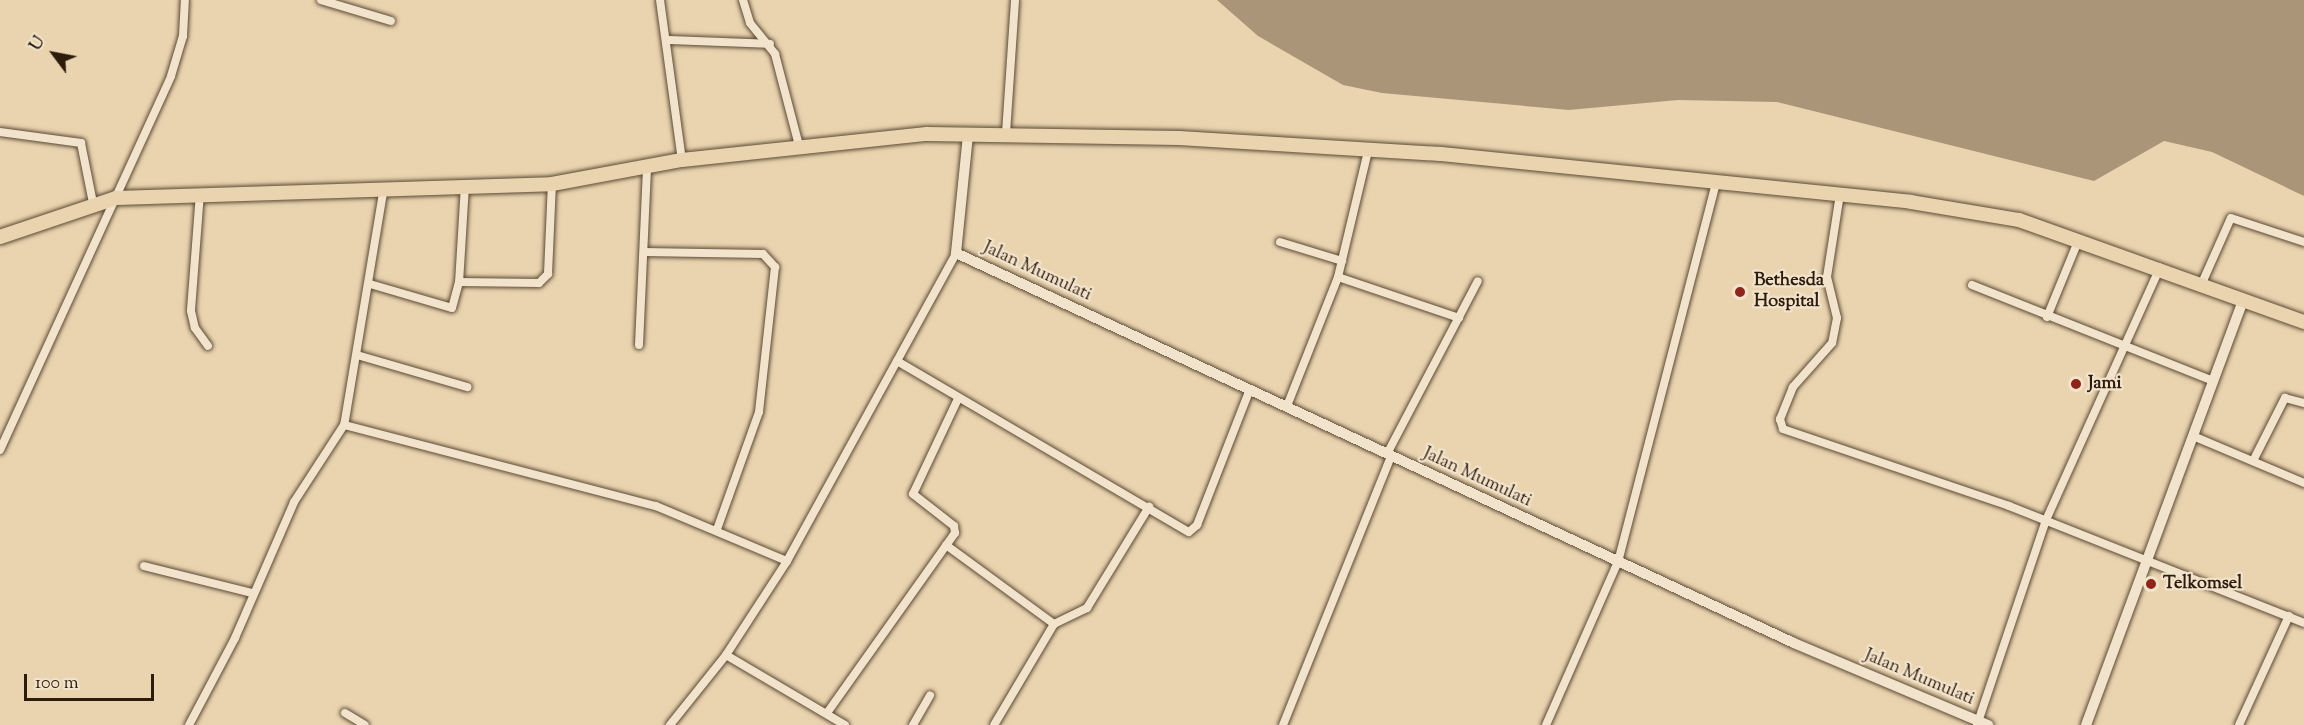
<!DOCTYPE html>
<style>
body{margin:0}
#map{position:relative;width:2304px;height:725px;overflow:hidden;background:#ead4b0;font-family:"Sorts Mill Goudy",serif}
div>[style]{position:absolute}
.water>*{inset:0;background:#aa9578}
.roads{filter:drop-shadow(0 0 2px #5c4a34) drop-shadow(0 0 2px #5c4a34)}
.minor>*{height:8px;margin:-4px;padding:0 4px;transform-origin:4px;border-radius:4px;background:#f1e3cc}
.tertiary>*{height:10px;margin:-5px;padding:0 5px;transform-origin:5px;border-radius:5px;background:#f1e3cc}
.trunk>*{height:14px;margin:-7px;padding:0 7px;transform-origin:7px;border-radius:7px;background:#ead4b0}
.dots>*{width:16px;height:16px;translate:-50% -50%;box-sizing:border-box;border:3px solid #f1e3cc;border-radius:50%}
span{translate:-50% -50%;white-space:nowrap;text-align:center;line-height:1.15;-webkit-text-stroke:4.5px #f1e3cc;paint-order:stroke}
.street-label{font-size:18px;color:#2d1c0b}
.poi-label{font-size:18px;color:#2d1c0b;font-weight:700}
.left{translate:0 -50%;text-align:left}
.north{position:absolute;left:24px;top:24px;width:60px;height:60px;-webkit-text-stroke:4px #f1e3cc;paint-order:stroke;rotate:302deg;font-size:16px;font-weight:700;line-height:24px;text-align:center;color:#2d1c0b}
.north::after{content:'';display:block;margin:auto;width:21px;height:27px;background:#2d1c0b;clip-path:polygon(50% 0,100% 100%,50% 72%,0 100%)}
.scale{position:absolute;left:24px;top:674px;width:130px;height:27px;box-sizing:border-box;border:3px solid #2d1c0b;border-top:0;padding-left:8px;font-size:18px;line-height:21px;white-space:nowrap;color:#2d1c0b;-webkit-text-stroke:4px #f1e3cc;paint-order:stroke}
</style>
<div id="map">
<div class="water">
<div style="clip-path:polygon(1217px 0,2304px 0,2304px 196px,2212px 152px,2164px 141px,2094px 181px,1777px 102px,1678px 100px,1569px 110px,1382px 93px,1343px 85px,1258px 36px)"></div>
</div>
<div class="roads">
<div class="minor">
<div style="left:321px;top:0;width:73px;rotate:16.7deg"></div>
<div style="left:660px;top:0;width:162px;rotate:82.2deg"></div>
<div style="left:743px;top:0;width:24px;rotate:73deg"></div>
<div style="left:750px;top:23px;width:40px;rotate:51deg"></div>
<div style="left:775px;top:54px;width:98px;rotate:75.3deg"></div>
<div style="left:667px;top:40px;width:103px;rotate:2.2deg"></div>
<div style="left:0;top:132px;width:82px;rotate:7.7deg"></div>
<div style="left:81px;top:143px;width:61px;rotate:78.7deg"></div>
<div style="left:1006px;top:133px;width:133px;rotate:-86.1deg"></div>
<div style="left:465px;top:185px;width:97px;rotate:93.5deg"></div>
<div style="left:459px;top:282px;width:80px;rotate:0.7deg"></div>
<div style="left:539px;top:283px;width:13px;rotate:-45deg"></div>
<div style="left:548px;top:274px;width:90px;rotate:-87.5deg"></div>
<div style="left:384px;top:187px;width:241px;rotate:99.5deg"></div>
<div style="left:344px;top:425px;width:322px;rotate:14.6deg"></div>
<div style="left:656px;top:506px;width:142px;rotate:22.8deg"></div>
<div style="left:200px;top:193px;width:118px;rotate:94.4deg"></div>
<div style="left:191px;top:311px;width:17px;rotate:77deg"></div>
<div style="left:195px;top:328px;width:22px;rotate:54deg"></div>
<div style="left:1840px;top:194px;width:84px;rotate:98.9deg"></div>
<div style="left:1827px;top:277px;width:42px;rotate:76.3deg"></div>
<div style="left:1837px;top:318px;width:25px;rotate:101deg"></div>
<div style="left:1832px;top:343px;width:59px;rotate:131.6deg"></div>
<div style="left:1793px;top:387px;width:35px;rotate:112deg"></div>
<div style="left:1780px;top:419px;width:10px;rotate:73deg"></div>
<div style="left:1783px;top:429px;width:239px;rotate:18.8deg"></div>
<div style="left:2009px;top:506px;width:317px;rotate:21.6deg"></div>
<div style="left:1280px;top:242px;width:65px;rotate:17deg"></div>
<div style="left:644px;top:252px;width:119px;rotate:1deg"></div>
<div style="left:763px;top:254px;width:18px;rotate:47deg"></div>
<div style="left:775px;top:267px;width:146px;rotate:96.3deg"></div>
<div style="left:759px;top:412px;width:124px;rotate:109.7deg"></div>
<div style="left:1338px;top:277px;width:128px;rotate:18.7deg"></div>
<div style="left:2202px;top:283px;width:71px;rotate:-66deg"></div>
<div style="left:2231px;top:218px;width:77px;rotate:18.2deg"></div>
<div style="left:370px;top:284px;width:85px;rotate:16.3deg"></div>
<div style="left:452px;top:308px;width:27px;rotate:-75deg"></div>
<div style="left:1972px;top:285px;width:259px;rotate:21.7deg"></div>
<div style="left:2047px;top:317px;width:84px;rotate:-67.7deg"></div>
<div style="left:639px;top:345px;width:175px;rotate:-87.4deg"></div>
<div style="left:357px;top:355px;width:115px;rotate:16.2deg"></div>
<div style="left:897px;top:361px;width:338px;rotate:30.4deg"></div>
<div style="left:1189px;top:532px;width:11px;rotate:-41deg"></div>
<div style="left:1197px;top:525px;width:146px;rotate:-68.7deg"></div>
<div style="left:1287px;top:406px;width:139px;rotate:-68.4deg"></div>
<div style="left:1338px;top:277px;width:130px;rotate:-76.6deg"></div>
<div style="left:2193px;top:436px;width:121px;rotate:22.9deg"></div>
<div style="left:0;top:450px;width:411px;rotate:-65.4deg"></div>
<div style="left:171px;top:76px;width:42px;rotate:-73.3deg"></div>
<div style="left:183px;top:36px;width:36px;rotate:-87deg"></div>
<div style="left:1387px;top:454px;width:195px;rotate:-62.3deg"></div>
<div style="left:2253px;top:461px;width:71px;rotate:-63.1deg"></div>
<div style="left:2285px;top:398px;width:20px;rotate:15deg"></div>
<div style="left:946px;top:545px;width:134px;rotate:36.2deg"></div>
<div style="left:1054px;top:624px;width:117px;rotate:120.7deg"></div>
<div style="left:144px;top:566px;width:111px;rotate:14deg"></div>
<div style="left:1054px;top:624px;width:37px;rotate:-26deg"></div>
<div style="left:1087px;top:608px;width:119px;rotate:-58.5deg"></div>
<div style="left:726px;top:655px;width:138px;rotate:30.5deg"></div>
<div style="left:345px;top:713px;width:23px;rotate:31deg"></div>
<div style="left:827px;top:713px;width:221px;rotate:-54.6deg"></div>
<div style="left:955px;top:533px;width:7px;rotate:-98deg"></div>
<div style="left:954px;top:526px;width:52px;rotate:-142deg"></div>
<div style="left:913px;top:494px;width:105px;rotate:-64.7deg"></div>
<div style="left:189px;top:725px;width:98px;rotate:-62.1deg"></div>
<div style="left:235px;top:638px;width:148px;rotate:-66.5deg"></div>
<div style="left:294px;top:502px;width:92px;rotate:-57deg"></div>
<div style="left:670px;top:725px;width:90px;rotate:-51.3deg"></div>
<div style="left:726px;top:655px;width:112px;rotate:-57deg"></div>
<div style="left:787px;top:561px;width:351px;rotate:-61.2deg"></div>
<div style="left:913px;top:725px;width:34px;rotate:-60deg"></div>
<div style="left:1283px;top:725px;width:290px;rotate:-68.1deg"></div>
<div style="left:1546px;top:725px;width:178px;rotate:-66.2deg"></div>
<div style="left:1618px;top:562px;width:392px;rotate:-75.5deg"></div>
<div style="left:1977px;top:725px;width:216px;rotate:-71.4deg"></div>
<div style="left:2046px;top:520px;width:277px;rotate:-65.7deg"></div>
<div style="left:2239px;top:725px;width:120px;rotate:-65.4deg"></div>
</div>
<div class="tertiary">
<div style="left:968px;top:135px;width:119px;rotate:95.8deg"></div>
<div style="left:956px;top:253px;width:924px;rotate:24.96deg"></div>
<div style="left:1794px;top:643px;width:211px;rotate:22.9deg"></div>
<div style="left:2086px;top:725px;width:454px;rotate:-69.7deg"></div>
</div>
<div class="trunk">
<div style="left:0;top:237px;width:122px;rotate:-18.6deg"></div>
<div style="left:116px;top:198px;width:436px;rotate:-1.8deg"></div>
<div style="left:552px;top:184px;width:132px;rotate:-10.5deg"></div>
<div style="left:682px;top:160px;width:246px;rotate:-6.1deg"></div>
<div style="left:927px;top:134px;width:252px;rotate:0.9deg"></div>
<div style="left:1179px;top:138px;width:262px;rotate:3.5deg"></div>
<div style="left:1441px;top:154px;width:472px;rotate:5.8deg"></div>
<div style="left:1911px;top:202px;width:109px;rotate:9.5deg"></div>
<div style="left:2019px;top:220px;width:303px;rotate:19.7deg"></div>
</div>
</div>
<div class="dots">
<div style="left:1740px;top:292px;background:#8f2418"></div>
<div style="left:2076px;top:384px;background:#8f2418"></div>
<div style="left:2151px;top:584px;background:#8f2418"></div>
</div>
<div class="street-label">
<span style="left:1037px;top:272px;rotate:25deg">Jalan Mumulati</span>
<span style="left:1477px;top:478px;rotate:25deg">Jalan Mumulati</span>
<span style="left:1919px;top:678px;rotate:23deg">Jalan Mumulati</span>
</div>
<div class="poi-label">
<span class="left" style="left:1754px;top:292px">Bethesda<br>Hospital</span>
<span class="left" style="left:2088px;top:384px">Jami</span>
<span class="left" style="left:2163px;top:584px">Telkomsel</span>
</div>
<div class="north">U</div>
<div class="scale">100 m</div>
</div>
